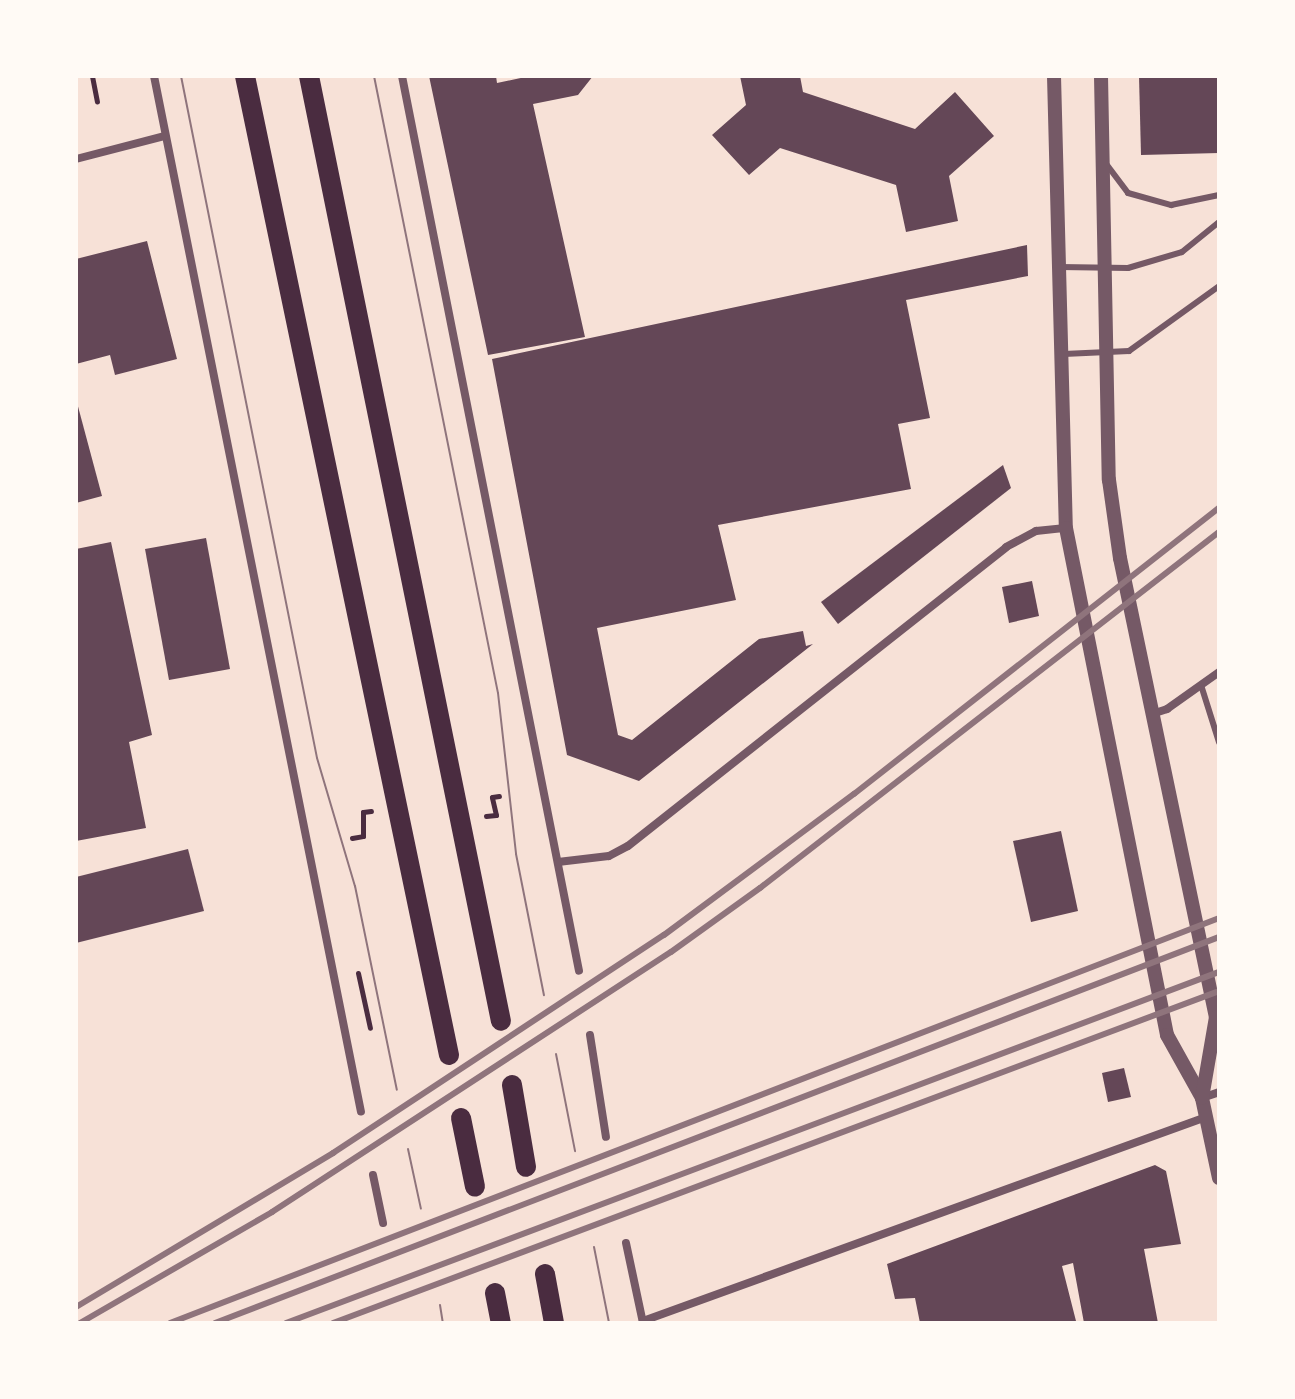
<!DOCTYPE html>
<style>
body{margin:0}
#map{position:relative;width:1295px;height:1399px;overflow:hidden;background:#f7e1d7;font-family:Lato,sans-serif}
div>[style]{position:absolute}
.building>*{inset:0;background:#644757}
.path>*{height:5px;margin:-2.5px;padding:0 2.5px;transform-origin:2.5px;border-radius:2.5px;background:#4a2c40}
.service>*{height:6px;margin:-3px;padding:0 3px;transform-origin:3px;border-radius:3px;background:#755966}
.minor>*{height:8px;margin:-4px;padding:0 4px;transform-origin:4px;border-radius:4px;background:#755966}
.tertiary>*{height:14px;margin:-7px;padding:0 7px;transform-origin:7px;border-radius:7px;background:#755966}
.primary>*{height:20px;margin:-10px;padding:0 10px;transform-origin:10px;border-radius:10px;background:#4a2c40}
.tram>*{height:2px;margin:-1px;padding:0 1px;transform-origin:1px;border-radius:1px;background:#8f747c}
.rail>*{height:6px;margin:-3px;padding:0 3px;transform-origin:3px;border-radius:3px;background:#8f747c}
span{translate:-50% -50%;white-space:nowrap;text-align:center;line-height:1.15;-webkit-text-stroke:8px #fffaf5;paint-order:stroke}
.frame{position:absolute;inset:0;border:78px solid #fffaf5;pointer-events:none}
</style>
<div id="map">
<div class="building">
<div style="clip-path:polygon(429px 76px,496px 76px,497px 83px,530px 76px,593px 76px,578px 95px,533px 104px,585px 337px,488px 355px)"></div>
<div style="clip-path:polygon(740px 76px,800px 76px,803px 92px,915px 129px,955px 92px,994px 136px,949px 176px,958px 221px,906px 232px,896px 185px,780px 148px,749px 175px,712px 135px,746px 105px)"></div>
<div style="clip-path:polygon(1139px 76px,1219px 76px,1219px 153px,1141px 155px)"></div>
<div style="clip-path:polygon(147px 241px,177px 359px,115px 375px,110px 355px,76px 364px,76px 259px)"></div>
<div style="clip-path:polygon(1027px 245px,1028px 276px,906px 300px,930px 418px,898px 424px,911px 489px,718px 525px,736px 600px,597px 628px,618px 735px,632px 740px,759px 639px,803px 631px,806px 646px,813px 644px,639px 781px,567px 755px,492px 359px)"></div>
<div style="clip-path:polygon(76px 399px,102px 496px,76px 503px)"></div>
<div style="clip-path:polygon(1003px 465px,1011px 488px,838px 624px,821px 602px)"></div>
<div style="clip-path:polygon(206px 538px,230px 669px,169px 680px,145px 549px)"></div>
<div style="clip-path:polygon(111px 542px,152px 735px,129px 742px,146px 828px,76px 841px,76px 549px)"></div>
<div style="clip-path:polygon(1032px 581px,1039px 616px,1009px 623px,1002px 587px)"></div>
<div style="clip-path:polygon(1061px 831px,1078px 911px,1031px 922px,1013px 841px)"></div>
<div style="clip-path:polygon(188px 849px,204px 911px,76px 943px,76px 877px)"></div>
<div style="clip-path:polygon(1124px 1068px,1131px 1097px,1108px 1102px,1102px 1073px)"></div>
<div style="clip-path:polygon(1155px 1165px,1166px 1171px,1181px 1244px,1144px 1249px,1158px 1323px,1084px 1323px,1073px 1263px,1062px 1266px,1076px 1321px,1066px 1323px,920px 1323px,915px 1298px,895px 1299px,887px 1264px)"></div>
</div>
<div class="path">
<div style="left:92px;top:76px;width:26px;rotate:79deg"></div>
<div style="left:486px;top:816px;width:10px;rotate:-6deg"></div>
<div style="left:496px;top:815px;width:18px;rotate:-103deg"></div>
<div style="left:492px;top:797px;width:7px;rotate:-8deg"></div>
<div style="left:352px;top:838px;width:11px;rotate:-10deg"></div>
<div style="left:363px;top:836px;width:24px;rotate:-90deg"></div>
<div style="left:363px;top:812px;width:8px;rotate:-7deg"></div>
<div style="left:358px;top:973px;width:56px;rotate:77.7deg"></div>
</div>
<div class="service">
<div style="left:1107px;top:165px;width:35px;rotate:53deg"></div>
<div style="left:1128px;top:193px;width:45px;rotate:15.6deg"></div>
<div style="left:1171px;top:205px;width:49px;rotate:-11.8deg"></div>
<div style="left:1060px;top:267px;width:68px;rotate:0.8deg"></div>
<div style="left:1128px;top:268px;width:56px;rotate:-16.5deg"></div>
<div style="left:1182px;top:252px;width:48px;rotate:-39deg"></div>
<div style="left:1064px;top:354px;width:65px;rotate:-2.6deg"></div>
<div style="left:1129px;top:351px;width:111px;rotate:-35.8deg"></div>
<div style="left:1201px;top:685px;width:60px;rotate:72.5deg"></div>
</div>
<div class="minor">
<div style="left:154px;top:76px;width:1056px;rotate:78.7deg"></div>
<div style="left:402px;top:76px;width:912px;rotate:78.81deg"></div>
<div style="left:76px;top:159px;width:92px;rotate:-14.5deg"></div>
<div style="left:1152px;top:714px;width:16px;rotate:-18deg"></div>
<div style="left:1167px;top:709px;width:64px;rotate:-35.4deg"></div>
<div style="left:558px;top:862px;width:51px;rotate:-6.7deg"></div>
<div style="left:609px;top:856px;width:21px;rotate:-28deg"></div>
<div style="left:628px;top:846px;width:482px;rotate:-38.3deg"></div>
<div style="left:1006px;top:547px;width:34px;rotate:-28deg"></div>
<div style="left:1036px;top:531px;width:30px;rotate:-6deg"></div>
<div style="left:590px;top:1035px;width:103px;rotate:81.1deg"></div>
<div style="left:1202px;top:1098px;width:18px;rotate:-19deg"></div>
<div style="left:373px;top:1175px;width:49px;rotate:78.2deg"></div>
<div style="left:626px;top:1243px;width:82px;rotate:78deg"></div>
<div style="left:643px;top:1321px;width:599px;rotate:-19.92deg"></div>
</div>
<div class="tertiary">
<div style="left:1054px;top:76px;width:452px;rotate:88.5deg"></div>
<div style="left:1066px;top:528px;width:517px;rotate:78.73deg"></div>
<div style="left:1167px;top:1035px;width:72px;rotate:60.9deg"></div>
<div style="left:1202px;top:1098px;width:82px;rotate:78deg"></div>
<div style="left:1101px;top:76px;width:404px;rotate:88.9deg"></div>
<div style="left:1109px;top:480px;width:79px;rotate:82deg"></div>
<div style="left:1120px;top:558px;width:469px;rotate:78.2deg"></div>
<div style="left:1216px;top:1017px;width:82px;rotate:99.8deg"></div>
</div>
<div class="primary">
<div style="left:245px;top:76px;width:1000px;rotate:78.23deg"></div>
<div style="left:309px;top:76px;width:964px;rotate:78.52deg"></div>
<div style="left:512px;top:1085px;width:83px;rotate:80.3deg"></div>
<div style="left:461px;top:1118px;width:70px;rotate:78.5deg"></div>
<div style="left:545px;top:1274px;width:50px;rotate:79.6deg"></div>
<div style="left:495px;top:1293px;width:31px;rotate:79deg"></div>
</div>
<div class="tram">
<div style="left:181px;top:76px;width:695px;rotate:78.72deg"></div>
<div style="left:317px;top:758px;width:134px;rotate:73.5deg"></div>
<div style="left:355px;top:886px;width:208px;rotate:78.4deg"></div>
<div style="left:374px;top:76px;width:629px;rotate:78.64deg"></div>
<div style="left:498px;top:693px;width:162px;rotate:83.6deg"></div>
<div style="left:516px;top:854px;width:144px;rotate:78.8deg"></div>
<div style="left:556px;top:1054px;width:99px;rotate:78.9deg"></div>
<div style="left:408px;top:1149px;width:61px;rotate:77.8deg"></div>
<div style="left:594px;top:1247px;width:77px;rotate:78.8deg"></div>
<div style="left:440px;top:1305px;width:18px;rotate:81deg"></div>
</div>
<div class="rail">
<div style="left:76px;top:1307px;width:300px;rotate:-30.9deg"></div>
<div style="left:333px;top:1153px;width:396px;rotate:-33.4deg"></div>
<div style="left:664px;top:935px;width:237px;rotate:-36.6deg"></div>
<div style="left:854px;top:794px;width:464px;rotate:-38.1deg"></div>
<div style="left:80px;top:1323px;width:222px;rotate:-30deg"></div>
<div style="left:272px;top:1212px;width:476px;rotate:-33.1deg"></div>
<div style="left:671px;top:952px;width:110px;rotate:-35.7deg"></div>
<div style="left:760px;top:888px;width:581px;rotate:-37.8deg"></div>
<div style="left:170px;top:1323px;width:1124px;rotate:-21.11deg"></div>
<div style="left:215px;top:1323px;width:1076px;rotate:-21.03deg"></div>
<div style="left:286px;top:1323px;width:997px;rotate:-20.62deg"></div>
<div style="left:333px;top:1323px;width:946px;rotate:-20.54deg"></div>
</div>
<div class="frame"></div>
</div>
